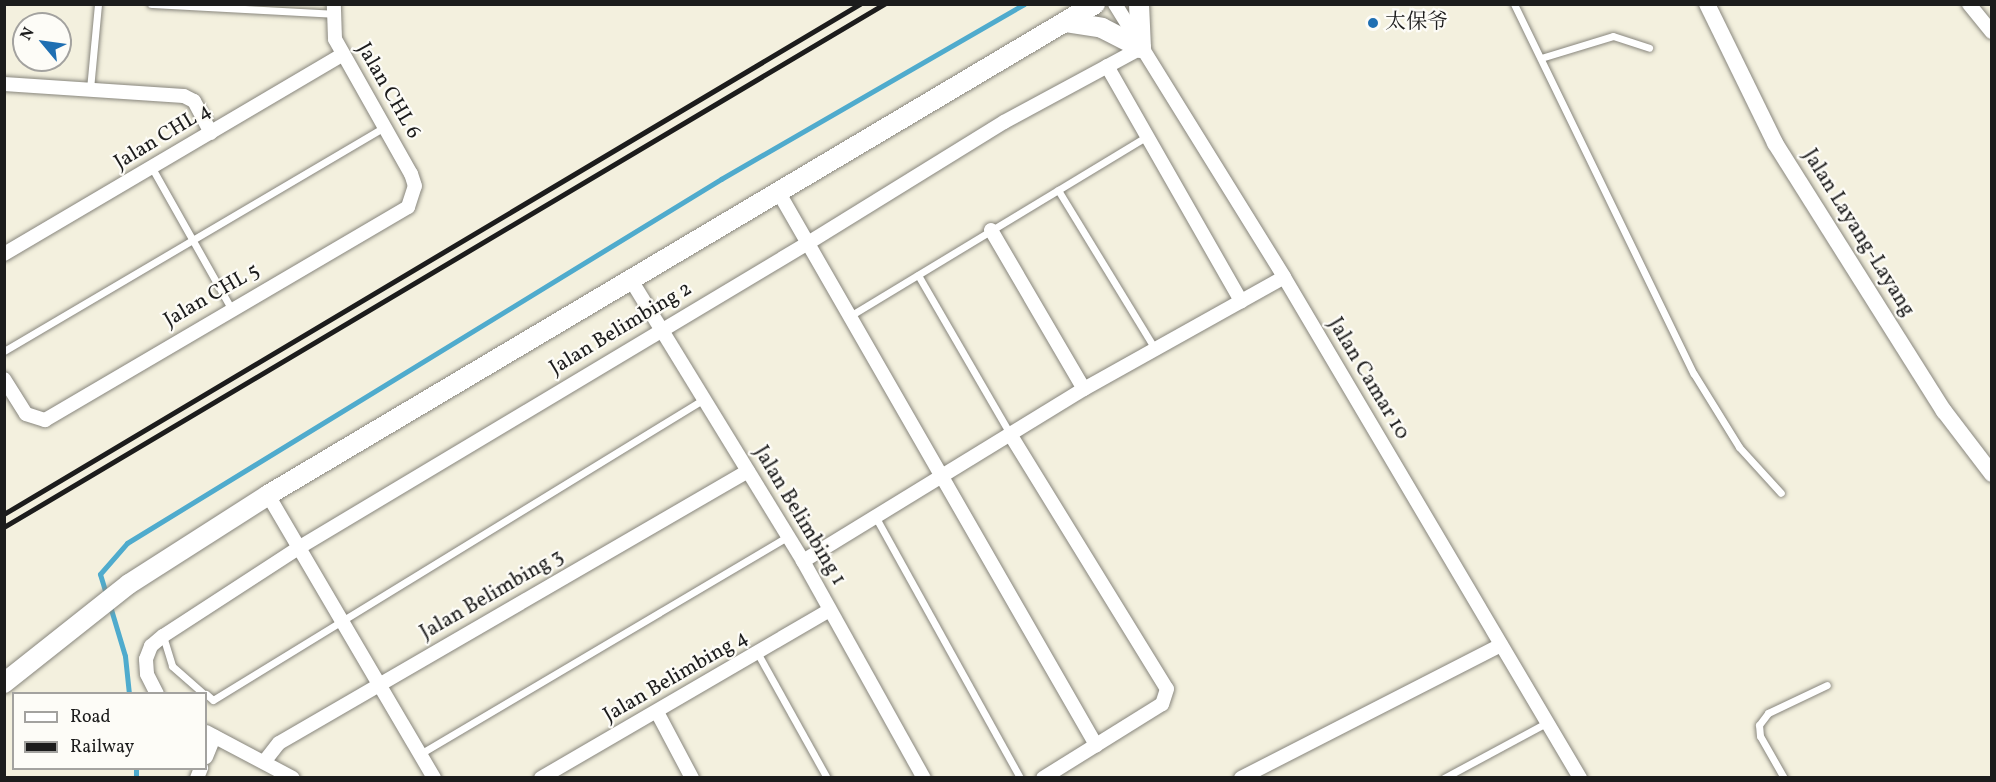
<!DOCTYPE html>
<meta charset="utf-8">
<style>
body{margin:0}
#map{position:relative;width:1996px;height:782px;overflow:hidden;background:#f3f0de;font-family:Vollkorn,"Noto Serif SC",serif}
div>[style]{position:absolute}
.stream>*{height:5px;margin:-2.5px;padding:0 2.5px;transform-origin:2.5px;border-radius:2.5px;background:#4fabcd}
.roads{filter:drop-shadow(0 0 2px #88867d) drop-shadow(0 0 2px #88867d)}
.service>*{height:7px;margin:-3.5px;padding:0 3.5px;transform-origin:3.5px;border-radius:3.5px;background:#fff}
.minor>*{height:14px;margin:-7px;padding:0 7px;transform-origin:7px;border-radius:7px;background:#fff}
.tertiary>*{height:16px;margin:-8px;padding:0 8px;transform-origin:8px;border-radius:8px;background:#fff}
.secondary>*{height:20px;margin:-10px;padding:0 10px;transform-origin:10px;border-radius:10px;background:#fff}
.rail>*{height:4.5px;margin:-2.25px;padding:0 2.25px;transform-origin:2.25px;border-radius:2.25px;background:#1c1c1c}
.dots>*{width:16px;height:16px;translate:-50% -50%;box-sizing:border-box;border:3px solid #fdfcf7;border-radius:50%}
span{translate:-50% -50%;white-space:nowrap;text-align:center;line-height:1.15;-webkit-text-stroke:4.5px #fdfcf7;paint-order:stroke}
.poi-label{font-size:21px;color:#1c1c1c}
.left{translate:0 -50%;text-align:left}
.street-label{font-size:21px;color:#1c1c1c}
.frame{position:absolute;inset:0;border:6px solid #1c1c1c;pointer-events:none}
.legend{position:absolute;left:12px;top:692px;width:195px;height:78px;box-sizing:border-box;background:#fdfcf7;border:2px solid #a3a29f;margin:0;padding:8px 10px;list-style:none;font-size:18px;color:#1c1c1c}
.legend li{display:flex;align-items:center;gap:12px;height:30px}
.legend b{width:30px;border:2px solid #a3a29f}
.north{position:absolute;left:12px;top:12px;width:60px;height:60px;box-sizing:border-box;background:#fdfcf7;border:2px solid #a3a29f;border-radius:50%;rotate:299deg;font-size:16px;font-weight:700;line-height:24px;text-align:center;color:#1c1c1c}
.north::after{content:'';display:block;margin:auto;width:21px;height:27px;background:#1f6fb2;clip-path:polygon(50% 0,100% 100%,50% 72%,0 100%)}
</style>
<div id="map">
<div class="stream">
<div style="left:107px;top:597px;width:24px;rotate:-107deg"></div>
<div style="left:100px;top:574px;width:41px;rotate:-48.9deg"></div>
<div style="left:127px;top:543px;width:697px;rotate:-31.5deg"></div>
<div style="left:721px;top:179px;width:350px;rotate:-30deg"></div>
<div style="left:110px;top:606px;width:52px;rotate:73.3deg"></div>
<div style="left:125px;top:656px;width:38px;rotate:84deg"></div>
<div style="left:136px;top:768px;width:10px;rotate:90deg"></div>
</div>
<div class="roads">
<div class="service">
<div style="left:151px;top:4px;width:183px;rotate:3.1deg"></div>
<div style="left:1514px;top:4px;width:411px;rotate:64.1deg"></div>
<div style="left:1694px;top:374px;width:86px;rotate:58.3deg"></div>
<div style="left:1739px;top:447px;width:62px;rotate:47.6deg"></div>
<div style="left:1541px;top:58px;width:75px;rotate:-17deg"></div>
<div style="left:1613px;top:36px;width:38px;rotate:18deg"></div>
<div style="left:90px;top:89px;width:85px;rotate:-84.6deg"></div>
<div style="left:152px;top:168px;width:161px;rotate:60.6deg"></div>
<div style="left:1058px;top:190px;width:186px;rotate:58.6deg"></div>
<div style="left:918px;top:275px;width:184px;rotate:59.9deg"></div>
<div style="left:850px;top:316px;width:347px;rotate:-31.2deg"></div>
<div style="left:4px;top:351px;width:442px;rotate:-30.5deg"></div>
<div style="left:875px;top:516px;width:299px;rotate:61deg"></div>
<div style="left:163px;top:636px;width:31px;rotate:73deg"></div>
<div style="left:172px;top:666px;width:43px;rotate:41.2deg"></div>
<div style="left:758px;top:654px;width:142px;rotate:60.9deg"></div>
<div style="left:206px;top:694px;width:9px;rotate:41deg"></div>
<div style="left:213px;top:700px;width:576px;rotate:-31.51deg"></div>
<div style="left:420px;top:754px;width:428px;rotate:-30.6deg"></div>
<div style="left:1444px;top:778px;width:118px;rotate:-28.3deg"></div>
<div style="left:1784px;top:778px;width:48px;rotate:-119.7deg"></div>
<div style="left:1760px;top:736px;width:11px;rotate:-95deg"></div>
<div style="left:1759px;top:725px;width:15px;rotate:-53deg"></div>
<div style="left:1768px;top:713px;width:65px;rotate:-25.4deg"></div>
</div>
<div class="minor">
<div style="left:1115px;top:4px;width:321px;rotate:58.2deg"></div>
<div style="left:1284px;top:277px;width:582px;rotate:59.42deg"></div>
<div style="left:1969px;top:4px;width:36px;rotate:51deg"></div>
<div style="left:1107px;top:66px;width:271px;rotate:60.3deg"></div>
<div style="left:4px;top:84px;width:180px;rotate:3.8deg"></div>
<div style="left:184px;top:96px;width:11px;rotate:27deg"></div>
<div style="left:194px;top:101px;width:36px;rotate:62deg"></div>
<div style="left:779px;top:193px;width:637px;rotate:60.13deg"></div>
<div style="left:991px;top:230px;width:184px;rotate:59.7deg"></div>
<div style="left:4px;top:254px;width:392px;rotate:-30.5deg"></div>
<div style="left:631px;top:280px;width:329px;rotate:58.5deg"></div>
<div style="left:803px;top:561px;width:248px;rotate:60.9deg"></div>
<div style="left:4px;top:379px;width:41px;rotate:57.8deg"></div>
<div style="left:26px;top:414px;width:20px;rotate:18deg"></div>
<div style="left:45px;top:420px;width:421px;rotate:-30.4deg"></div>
<div style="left:408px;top:207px;width:22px;rotate:-72deg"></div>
<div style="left:415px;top:186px;width:13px;rotate:-108deg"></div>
<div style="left:411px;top:174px;width:155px;rotate:-119.4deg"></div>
<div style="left:335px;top:39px;width:35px;rotate:-92deg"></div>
<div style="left:1010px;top:434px;width:299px;rotate:58.4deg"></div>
<div style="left:1167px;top:689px;width:16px;rotate:108deg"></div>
<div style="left:1162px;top:704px;width:140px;rotate:148.1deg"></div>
<div style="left:268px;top:495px;width:328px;rotate:59.6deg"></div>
<div style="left:803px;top:561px;width:329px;rotate:-31.5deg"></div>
<div style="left:1084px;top:389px;width:229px;rotate:-29.2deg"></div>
<div style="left:157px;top:694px;width:22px;rotate:-117deg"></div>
<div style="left:147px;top:674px;width:15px;rotate:-94deg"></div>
<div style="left:146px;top:659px;width:14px;rotate:-69deg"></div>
<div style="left:151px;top:646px;width:16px;rotate:-40deg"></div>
<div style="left:163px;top:636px;width:163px;rotate:-33deg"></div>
<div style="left:300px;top:547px;width:592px;rotate:-30.9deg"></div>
<div style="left:808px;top:243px;width:230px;rotate:-31.7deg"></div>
<div style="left:1004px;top:122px;width:156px;rotate:-28.4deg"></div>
<div style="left:657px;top:712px;width:75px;rotate:62.1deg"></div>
<div style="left:206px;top:732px;width:98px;rotate:27.9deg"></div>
<div style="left:206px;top:757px;width:22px;rotate:-68deg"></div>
<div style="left:264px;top:762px;width:24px;rotate:-52deg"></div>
<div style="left:279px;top:743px;width:542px;rotate:-30.11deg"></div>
<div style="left:197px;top:778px;width:11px;rotate:-68deg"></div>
<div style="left:541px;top:778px;width:334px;rotate:-30.2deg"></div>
<div style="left:1241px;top:778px;width:292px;rotate:-27.1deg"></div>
</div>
<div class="tertiary">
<div style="left:1707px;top:4px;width:155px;rotate:63.9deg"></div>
<div style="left:1775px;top:143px;width:317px;rotate:57.8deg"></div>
<div style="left:1944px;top:411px;width:79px;rotate:52.7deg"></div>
</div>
<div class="secondary">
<div style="left:1139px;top:4px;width:44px;rotate:87.4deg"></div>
<div style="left:1066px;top:22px;width:36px;rotate:9deg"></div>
<div style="left:1102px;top:28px;width:44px;rotate:27.1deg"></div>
<div style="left:4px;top:683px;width:159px;rotate:-38.4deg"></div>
<div style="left:129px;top:584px;width:165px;rotate:-32.6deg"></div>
<div style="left:268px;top:495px;width:962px;rotate:-30.7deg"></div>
</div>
</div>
<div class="rail">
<div style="left:4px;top:514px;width:996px;rotate:-30.79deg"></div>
<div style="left:4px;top:527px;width:1024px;rotate:-30.72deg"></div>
</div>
<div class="dots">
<div style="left:1373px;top:23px;background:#1f6fb2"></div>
</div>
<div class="poi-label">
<span class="left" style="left:1385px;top:23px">太保爷</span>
</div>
<div class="street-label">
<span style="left:388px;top:91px;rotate:60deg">Jalan CHL 6</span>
<span style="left:163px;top:137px;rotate:-31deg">Jalan CHL 4</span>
<span style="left:1858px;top:233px;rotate:58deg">Jalan Layang-Layang</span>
<span style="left:212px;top:296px;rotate:-30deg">Jalan CHL 5</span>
<span style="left:621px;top:329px;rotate:-31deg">Jalan Belimbing 2</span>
<span style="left:1368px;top:379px;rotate:59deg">Jalan Camar 10</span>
<span style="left:799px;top:516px;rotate:59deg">Jalan Belimbing 1</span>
<span style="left:492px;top:595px;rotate:-30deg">Jalan Belimbing 3</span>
<span style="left:676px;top:677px;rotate:-30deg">Jalan Belimbing 4</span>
</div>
<div class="frame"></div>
<ul class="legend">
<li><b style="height:8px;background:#fff"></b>Road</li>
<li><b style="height:8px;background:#1c1c1c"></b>Railway</li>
</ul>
<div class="north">N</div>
</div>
